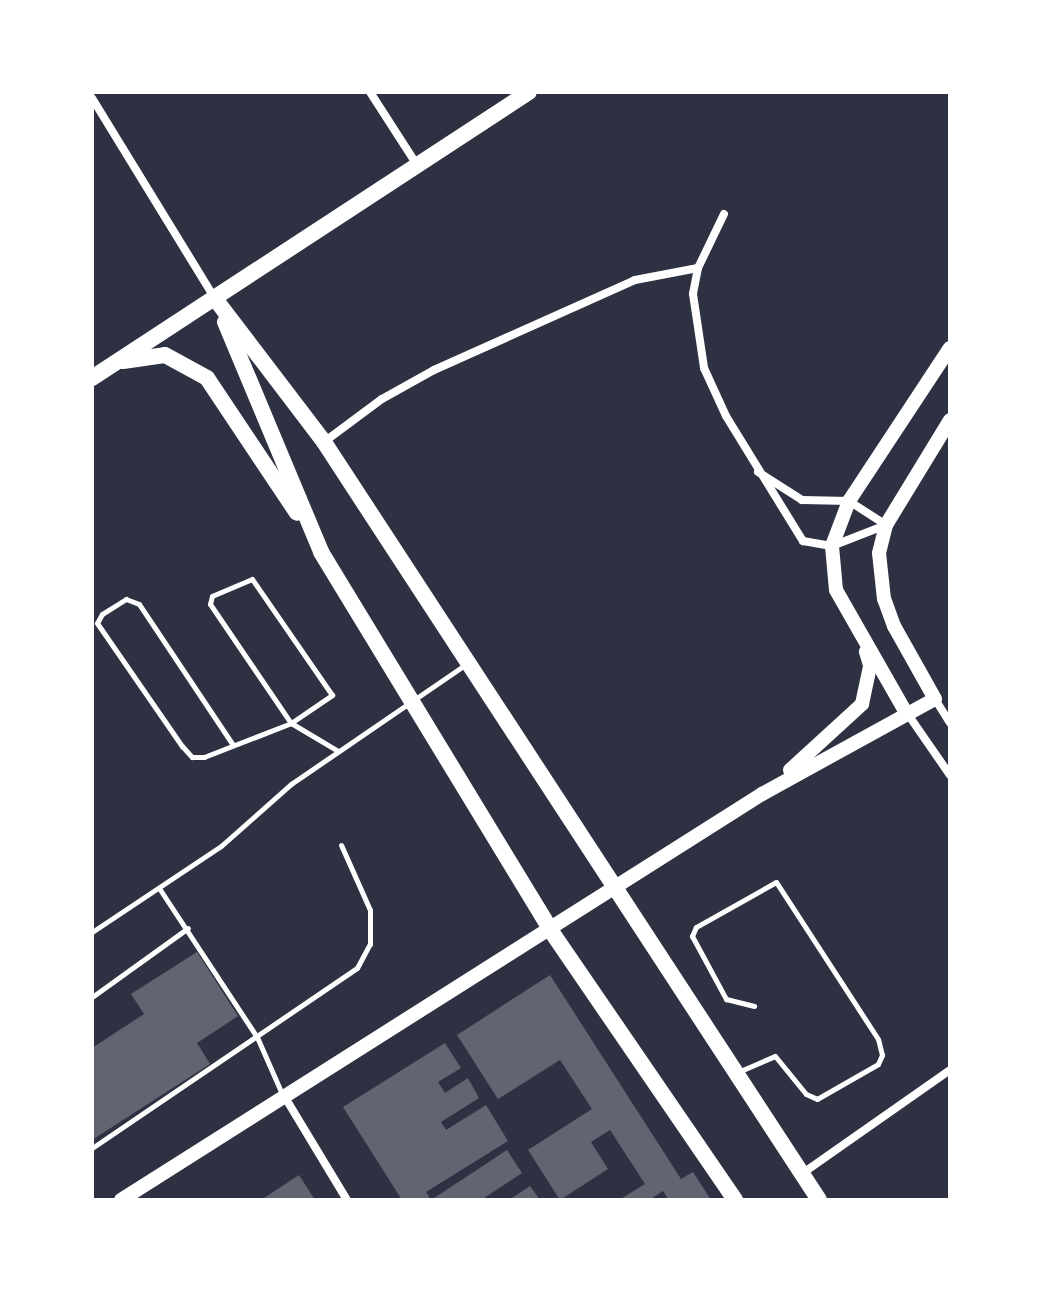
<!DOCTYPE html>
<style>
body{margin:0}
#map{position:relative;width:1042px;height:1292px;overflow:hidden;background:#2d3142;font-family:Mulish,sans-serif}
div>[style]{position:absolute}
.building>*{inset:0;background:#626471}
.service>*{height:5px;margin:-2.5px;padding:0 2.5px;transform-origin:2.5px;border-radius:2.5px;background:#fff}
.minor>*{height:8px;margin:-4px;padding:0 4px;transform-origin:4px;border-radius:4px;background:#fff}
.tertiary>*{height:14px;margin:-7px;padding:0 7px;transform-origin:7px;border-radius:7px;background:#fff}
.secondary>*{height:16px;margin:-8px;padding:0 8px;transform-origin:8px;border-radius:8px;background:#fff}
span{translate:-50% -50%;white-space:nowrap;text-align:center;line-height:1.15;-webkit-text-stroke:8px #fff;paint-order:stroke}
.frame{position:absolute;inset:0;border:94px solid #fff;pointer-events:none}
</style>
<div id="map">
<div class="building">
<div style="clip-path:polygon(197px 952px,238px 1016px,197px 1043px,210px 1064px,92px 1140px,92px 1048px,144px 1014px,131px 994px)"></div>
<div style="clip-path:polygon(550px 975px,681px 1179px,693px 1172px,711px 1200px,669px 1200px,663px 1191px,649px 1200px,619px 1200px,645px 1184px,610px 1130px,591px 1142px,608px 1169px,560px 1200px,528px 1150px,592px 1109px,560px 1060px,498px 1099px,457px 1035px)"></div>
<div style="clip-path:polygon(445px 1043px,461px 1068px,438px 1082px,445px 1093px,468px 1078px,479px 1098px,441px 1122px,446px 1130px,486px 1105px,508px 1141px,426px 1192px,431px 1200px,402px 1200px,343px 1107px)"></div>
<div style="clip-path:polygon(507px 1150px,522px 1173px,481px 1200px,431px 1200px)"></div>
<div style="clip-path:polygon(299px 1175px,315px 1200px,261px 1200px)"></div>
<div style="clip-path:polygon(530px 1186px,540px 1200px,509px 1200px)"></div>
</div>
<div class="service">
<div style="left:233px;top:745px;width:169px;rotate:-123.7deg"></div>
<div style="left:139px;top:604px;width:14px;rotate:-159deg"></div>
<div style="left:126px;top:599px;width:28px;rotate:148deg"></div>
<div style="left:102px;top:614px;width:10px;rotate:119deg"></div>
<div style="left:97px;top:623px;width:150px;rotate:55.4deg"></div>
<div style="left:182px;top:746px;width:15px;rotate:48deg"></div>
<div style="left:192px;top:757px;width:12px"></div>
<div style="left:204px;top:757px;width:93px;rotate:-21.3deg"></div>
<div style="left:291px;top:723px;width:50px;rotate:-34.3deg"></div>
<div style="left:332px;top:695px;width:141px;rotate:-124.6deg"></div>
<div style="left:252px;top:579px;width:43px;rotate:157deg"></div>
<div style="left:212px;top:596px;width:8px;rotate:104deg"></div>
<div style="left:210px;top:604px;width:144px;rotate:55.8deg"></div>
<div style="left:291px;top:723px;width:55px;rotate:30.8deg"></div>
<div style="left:159px;top:888px;width:178px;rotate:56.7deg"></div>
<div style="left:257px;top:1037px;width:62px;rotate:66.3deg"></div>
<div style="left:92px;top:932px;width:155px;rotate:-33.7deg"></div>
<div style="left:221px;top:846px;width:94px;rotate:-41.5deg"></div>
<div style="left:291px;top:784px;width:211px;rotate:-34.4deg"></div>
<div style="left:92px;top:997px;width:118px;rotate:-35.7deg"></div>
<div style="left:738px;top:1072px;width:40px;rotate:-23.4deg"></div>
<div style="left:775px;top:1056px;width:49px;rotate:50.8deg"></div>
<div style="left:806px;top:1094px;width:12px;rotate:24deg"></div>
<div style="left:817px;top:1099px;width:70px;rotate:-29.8deg"></div>
<div style="left:878px;top:1064px;width:10px;rotate:-66deg"></div>
<div style="left:882px;top:1055px;width:16px;rotate:-104deg"></div>
<div style="left:878px;top:1039px;width:187px;rotate:-123deg"></div>
<div style="left:776px;top:882px;width:92px;rotate:150.6deg"></div>
<div style="left:696px;top:927px;width:10px;rotate:114deg"></div>
<div style="left:692px;top:936px;width:72px;rotate:61.6deg"></div>
<div style="left:726px;top:999px;width:29px;rotate:14deg"></div>
<div style="left:92px;top:1148px;width:320px;rotate:-34.2deg"></div>
<div style="left:357px;top:968px;width:27px;rotate:-62deg"></div>
<div style="left:370px;top:944px;width:34px;rotate:-90deg"></div>
<div style="left:370px;top:910px;width:71px;rotate:-114deg"></div>
</div>
<div class="minor">
<div style="left:370px;top:92px;width:87px;rotate:57.2deg"></div>
<div style="left:92px;top:98px;width:236px;rotate:58.5deg"></div>
<div style="left:724px;top:214px;width:60px;rotate:115.7deg"></div>
<div style="left:698px;top:268px;width:26px;rotate:101deg"></div>
<div style="left:693px;top:294px;width:75px;rotate:81.5deg"></div>
<div style="left:704px;top:368px;width:53px;rotate:65.4deg"></div>
<div style="left:726px;top:416px;width:147px;rotate:58.4deg"></div>
<div style="left:803px;top:541px;width:29px;rotate:10deg"></div>
<div style="left:832px;top:546px;width:58px;rotate:-21.3deg"></div>
<div style="left:324px;top:442px;width:72px;rotate:-36.6deg"></div>
<div style="left:382px;top:399px;width:60px;rotate:-29.1deg"></div>
<div style="left:434px;top:370px;width:220px;rotate:-24.1deg"></div>
<div style="left:635px;top:280px;width:64px;rotate:-10.8deg"></div>
<div style="left:758px;top:472px;width:52px;rotate:32.5deg"></div>
<div style="left:802px;top:500px;width:47px;rotate:1.2deg"></div>
<div style="left:849px;top:501px;width:44px;rotate:33deg"></div>
<div style="left:935px;top:699px;width:28px;rotate:58deg"></div>
<div style="left:907px;top:713px;width:75px;rotate:55.3deg"></div>
<div style="left:283px;top:1094px;width:124px;rotate:58.9deg"></div>
<div style="left:803px;top:1173px;width:179px;rotate:-35deg"></div>
</div>
<div class="tertiary">
<div style="left:905px;top:711px;width:139px;rotate:-119.7deg"></div>
<div style="left:836px;top:590px;width:44px;rotate:-95.2deg"></div>
<div style="left:832px;top:546px;width:48px;rotate:-69.3deg"></div>
<div style="left:849px;top:501px;width:183px;rotate:-56.6deg"></div>
<div style="left:790px;top:770px;width:98px;rotate:-42.5deg"></div>
<div style="left:862px;top:704px;width:40px;rotate:-78deg"></div>
<div style="left:870px;top:665px;width:14px;rotate:-107deg"></div>
<div style="left:121px;top:1200px;width:759px;rotate:-32.35deg"></div>
<div style="left:762px;top:794px;width:197px;rotate:-28.8deg"></div>
<div style="left:935px;top:699px;width:84px;rotate:-119.3deg"></div>
<div style="left:894px;top:626px;width:29px;rotate:-110deg"></div>
<div style="left:884px;top:599px;width:46px;rotate:-96.2deg"></div>
<div style="left:879px;top:553px;width:29px;rotate:-76deg"></div>
<div style="left:886px;top:525px;width:123px;rotate:-58.6deg"></div>
</div>
<div class="secondary">
<div style="left:216px;top:300px;width:178px;rotate:52.7deg"></div>
<div style="left:324px;top:442px;width:905px;rotate:56.85deg"></div>
<div style="left:225px;top:322px;width:249px;rotate:67.3deg"></div>
<div style="left:321px;top:552px;width:443px;rotate:58.7deg"></div>
<div style="left:551px;top:931px;width:326px;rotate:55.6deg"></div>
<div style="left:123px;top:361px;width:42px;rotate:-8.1deg"></div>
<div style="left:165px;top:355px;width:48px;rotate:28.7deg"></div>
<div style="left:207px;top:378px;width:162px;rotate:56.3deg"></div>
<div style="left:92px;top:378px;width:522px;rotate:-33.2deg"></div>
</div>
<div class="frame"></div>
</div>
